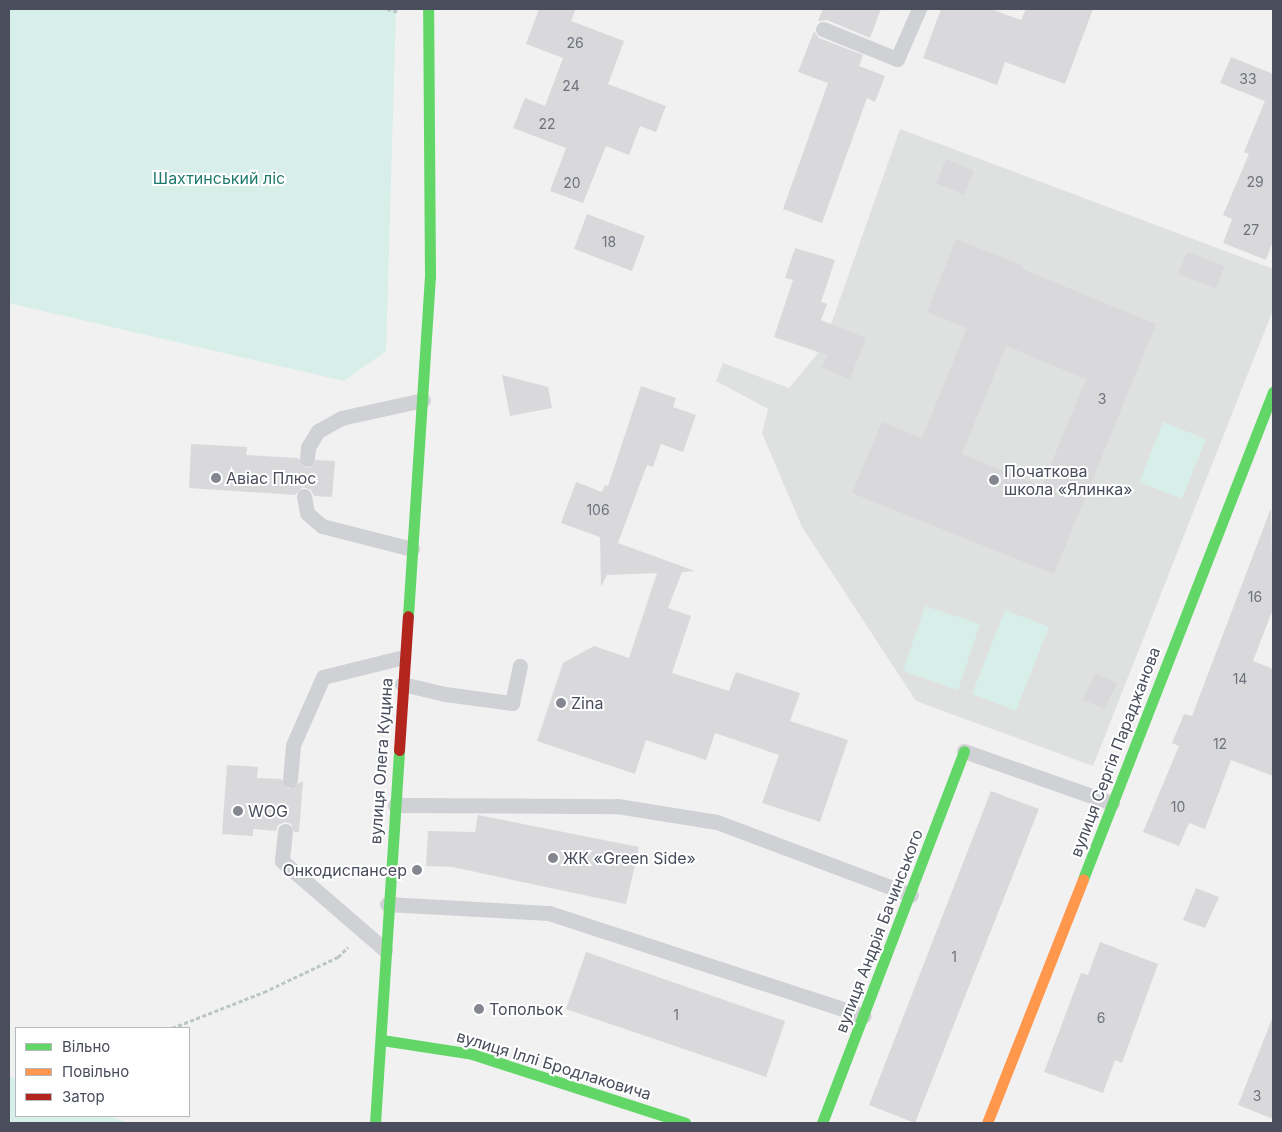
<!DOCTYPE html>
<meta charset="utf-8">
<style>
body{margin:0}
#map{position:relative;width:1282px;height:1132px;overflow:hidden;background:#f1f1f1;font-family:Inter,sans-serif}
div>[style]{position:absolute}
.education>*{inset:0;background:#dfe0e0}
.green>*{inset:0;background:#d8eee8}
.building>*{inset:0;background:#d9d9db}
.path>*{height:3px;margin-top:-1.5px;transform-origin:0;background:repeating-linear-gradient(90deg,#bcc6c7 0 4px,transparent 0 6.5px)}
.lane>*{height:15px;margin:-7.5px;padding:0 7.5px;transform-origin:7.5px;border-radius:7.5px;background:#d0d1d4}
.fast>*{height:11px;margin:-5.5px;padding:0 5.5px;transform-origin:5.5px;border-radius:5.5px;background:#63d668}
.slow>*{height:11px;margin:-5.5px;padding:0 5.5px;transform-origin:5.5px;border-radius:5.5px;background:#ff974d}
.jam>*{height:11px;margin:-5.5px;padding:0 5.5px;transform-origin:5.5px;border-radius:5.5px;background:#b3261e}
.dots>*{width:14px;height:14px;translate:-50% -50%;box-sizing:border-box;border:2px solid #fff;border-radius:50%}
span{translate:-50% -50%;white-space:nowrap;text-align:center;line-height:1.15;-webkit-text-stroke:4px #fff;paint-order:stroke}
.number-label{font-size:14px;color:#6e727d}
.number-label span{-webkit-text-stroke-width:0}
.park-label{font-size:16px;color:#1e796c}
.poi-label{font-size:16px;color:#494d5c}
.left{translate:0 -50%;text-align:left}
.right{translate:-100% -50%;text-align:right}
.street-label{font-size:16px;color:#494d5c}
.frame{position:absolute;inset:0;border:10px solid #494d5c;pointer-events:none}
.legend{position:absolute;left:15px;top:1027px;width:175px;height:90px;box-sizing:border-box;background:#fff;border:1px solid #b6b8be;margin:0;padding:6px 9px;list-style:none;font-size:15px;color:#494d5c}
.legend li{display:flex;align-items:center;gap:10px;height:25px}
.legend b{width:25px;border:1px solid #b6b8be}
</style>
<div id="map">
<div class="education">
<div style="clip-path:polygon(900px 129px,1273px 269px,1273px 310px,1093px 766px,916px 701px,802px 527px,762px 433px,768px 409px,716px 381px,723px 363px,789px 388px,823px 347px)"></div>
</div>
<div class="green">
<div style="clip-path:polygon(9px 9px,396px 9px,386px 351px,344px 381px,9px 303px)"></div>
<div style="clip-path:polygon(1163px 422px,1206px 439px,1182px 499px,1139px 482px)"></div>
<div style="clip-path:polygon(925px 606px,980px 624px,958px 690px,903px 671px)"></div>
<div style="clip-path:polygon(1005px 610px,1049px 627px,1016px 711px,972px 694px)"></div>
<div style="clip-path:polygon(9px 1076px,16px 1079px,16px 1116px,109px 1116px,128px 1123px,9px 1123px)"></div>
</div>
<div class="building">
<div style="clip-path:polygon(539px 9px,576px 9px,571px 21px,624px 41px,608px 84px,666px 106px,656px 132px,640px 126px,629px 155px,606px 146px,583px 203px,550px 191px,566px 148px,513px 128px,525px 98px,545px 106px,563px 58px,526px 44px)"></div>
<div style="clip-path:polygon(823px 9px,881px 9px,870px 38px,827px 20px,818px 21px)"></div>
<div style="clip-path:polygon(941px 9px,991px 9px,1021px 20px,1026px 9px,1093px 9px,1065px 84px,1005px 62px,997px 85px,923px 58px)"></div>
<div style="clip-path:polygon(814px 31px,819px 38px,863px 55px,859px 66px,885px 76px,875px 102px,867px 98px,822px 223px,783px 209px,828px 83px,798px 72px)"></div>
<div style="clip-path:polygon(1231px 57px,1273px 74px,1273px 241px,1266px 260px,1223px 243px,1232px 219px,1223px 215px,1249px 154px,1244px 152px,1265px 101px,1220px 83px)"></div>
<div style="clip-path:polygon(946px 159px,974px 171px,964px 195px,936px 183px)"></div>
<div style="clip-path:polygon(587px 214px,645px 236px,632px 271px,574px 249px)"></div>
<div style="clip-path:polygon(evenodd,956px 239px,1024px 266px,1022px 269px,1156px 324px,1054px 574px,852px 493px,882px 422px,922px 438px,967px 328px,927px 312px,956px 239px,1006px 346px,1086px 379px,1042px 486px,962px 454px,1006px 346px)"></div>
<div style="clip-path:polygon(795px 248px,835px 260px,821px 302px,827px 304px,821px 320px,866px 338px,850px 379px,822px 368px,827px 355px,774px 337px,793px 280px,785px 278px)"></div>
<div style="clip-path:polygon(1187px 252px,1225px 266px,1216px 288px,1178px 274px)"></div>
<div style="clip-path:polygon(502px 375px,548px 387px,552px 408px,510px 416px)"></div>
<div style="clip-path:polygon(641px 386px,676px 398px,673px 407px,696px 415px,683px 452px,661px 444px,653px 467px,647px 465px,618px 543px,695px 571px,682px 572px,668px 608px,691px 616px,672px 673px,729px 691px,736px 672px,800px 693px,790px 721px,848px 740px,820px 822px,762px 803px,779px 755px,715px 733px,706px 760px,646px 740px,635px 774px,537px 741px,563px 663px,594px 646px,629px 658px,657px 573px,607px 575px,601px 587px,600px 537px,561px 523px,576px 482px,602px 492px,605px 485px,608px 486px)"></div>
<div style="clip-path:polygon(191px 444px,247px 447px,246px 455px,298px 458px,306px 468px,311px 467px,316px 460px,335px 461px,332px 497px,314px 496px,311px 490px,303px 487px,295px 495px,189px 488px)"></div>
<div style="clip-path:polygon(1271px 508px,1273px 609px,1253px 661px,1273px 669px,1273px 776px,1231px 760px,1205px 829px,1189px 823px,1179px 846px,1143px 832px,1179px 746px,1172px 743px,1184px 714px,1192px 716px)"></div>
<div style="clip-path:polygon(1095px 673px,1117px 683px,1105px 709px,1083px 700px)"></div>
<div style="clip-path:polygon(227px 765px,258px 767px,257px 778px,281px 779px,289px 789px,303px 781px,299px 832px,294px 832px,291px 824px,285px 822px,278px 825px,276px 831px,253px 829px,253px 836px,222px 834px)"></div>
<div style="clip-path:polygon(991px 791px,1039px 809px,915px 1123px,869px 1105px)"></div>
<div style="clip-path:polygon(478px 815px,639px 847px,626px 904px,452px 867px,426px 866px,428px 831px,475px 832px)"></div>
<div style="clip-path:polygon(1196px 888px,1219px 897px,1205px 928px,1183px 920px)"></div>
<div style="clip-path:polygon(1100px 942px,1158px 964px,1122px 1063px,1115px 1060px,1103px 1093px,1044px 1072px,1081px 973px,1088px 975px)"></div>
<div style="clip-path:polygon(586px 952px,785px 1021px,766px 1077px,566px 1009px)"></div>
<div style="clip-path:polygon(1272px 1019px,1273px 1019px,1273px 1119px,1238px 1105px)"></div>
</div>
<div class="path">
<div style="left:387px;top:9px;width:12px;rotate:14deg"></div>
<div style="left:172px;top:1028px;width:99px;rotate:-21.4deg"></div>
<div style="left:264px;top:992px;width:82px;rotate:-25.3deg"></div>
<div style="left:338px;top:957px;width:14px;rotate:-45deg"></div>
</div>
<div class="lane">
<div style="left:823px;top:29px;width:80px;rotate:22.1deg"></div>
<div style="left:897px;top:59px;width:55px;rotate:-66.3deg"></div>
<div style="left:307px;top:459px;width:12px;rotate:-85deg"></div>
<div style="left:308px;top:447px;width:19px;rotate:-58deg"></div>
<div style="left:318px;top:431px;width:26px;rotate:-29deg"></div>
<div style="left:341px;top:418px;width:84px;rotate:-12.4deg"></div>
<div style="left:304px;top:496px;width:17px;rotate:80deg"></div>
<div style="left:307px;top:513px;width:20px;rotate:41deg"></div>
<div style="left:322px;top:526px;width:93px;rotate:14.3deg"></div>
<div style="left:402px;top:684px;width:44px;rotate:13.1deg"></div>
<div style="left:445px;top:694px;width:68px;rotate:7.7deg"></div>
<div style="left:512px;top:703px;width:38px;rotate:-78deg"></div>
<div style="left:964px;top:751px;width:157px;rotate:19.4deg"></div>
<div style="left:290px;top:780px;width:35px;rotate:-85deg"></div>
<div style="left:293px;top:745px;width:74px;rotate:-66.2deg"></div>
<div style="left:323px;top:677px;width:83px;rotate:-13.9deg"></div>
<div style="left:395px;top:805px;width:222px;rotate:0.3deg"></div>
<div style="left:617px;top:806px;width:101px;rotate:9.1deg"></div>
<div style="left:717px;top:822px;width:207px;rotate:20.6deg"></div>
<div style="left:285px;top:831px;width:30px;rotate:96deg"></div>
<div style="left:282px;top:861px;width:136px;rotate:40.8deg"></div>
<div style="left:387px;top:904px;width:162px;rotate:3.2deg"></div>
<div style="left:549px;top:913px;width:331px;rotate:18.1deg"></div>
</div>
<div class="fast">
<div style="left:408px;top:616px;width:341px;rotate:-86.3deg"></div>
<div style="left:430px;top:276px;width:267px;rotate:-90.4deg"></div>
<div style="left:1083px;top:879px;width:523px;rotate:-68.69deg"></div>
<div style="left:382px;top:1040px;width:91px;rotate:8.8deg"></div>
<div style="left:472px;top:1054px;width:224px;rotate:17.9deg"></div>
<div style="left:375px;top:1123px;width:374px;rotate:-86.3deg"></div>
<div style="left:822px;top:1123px;width:398px;rotate:-69.1deg"></div>
</div>
<div class="slow">
<div style="left:987px;top:1123px;width:262px;rotate:-68.5deg"></div>
</div>
<div class="jam">
<div style="left:399px;top:750px;width:134px;rotate:-86.2deg"></div>
</div>
<div class="dots">
<div style="left:216px;top:478px;background:#848690"></div>
<div style="left:994px;top:480px;background:#848690"></div>
<div style="left:561px;top:703px;background:#848690"></div>
<div style="left:238px;top:811px;background:#848690"></div>
<div style="left:553px;top:858px;background:#848690"></div>
<div style="left:417px;top:870px;background:#848690"></div>
<div style="left:479px;top:1009px;background:#848690"></div>
</div>
<div class="number-label">
<span style="left:575px;top:43px">26</span>
<span style="left:1248px;top:79px">33</span>
<span style="left:571px;top:86px">24</span>
<span style="left:547px;top:124px">22</span>
<span style="left:1255px;top:182px">29</span>
<span style="left:572px;top:183px">20</span>
<span style="left:1251px;top:230px">27</span>
<span style="left:609px;top:242px">18</span>
<span style="left:1102px;top:399px">3</span>
<span style="left:598px;top:510px">106</span>
<span style="left:1255px;top:597px">16</span>
<span style="left:1240px;top:679px">14</span>
<span style="left:1220px;top:744px">12</span>
<span style="left:1178px;top:807px">10</span>
<span style="left:954px;top:957px">1</span>
<span style="left:676px;top:1015px">1</span>
<span style="left:1101px;top:1018px">6</span>
<span style="left:1257px;top:1096px">3</span>
</div>
<div class="park-label">
<span style="left:219px;top:178px">Шахтинський ліс</span>
</div>
<div class="poi-label">
<span class="left" style="left:1004px;top:480px">Початкова<br>школа «Ялинка»</span>
<span class="left" style="left:226px;top:478px">Авіас Плюс</span>
<span class="left" style="left:571px;top:703px">Zina</span>
<span class="left" style="left:248px;top:811px">WOG</span>
<span class="left" style="left:563px;top:858px">ЖК «Green Side»</span>
<span class="right" style="left:407px;top:870px">Онкодиспансер</span>
<span class="left" style="left:489px;top:1009px">Топольок</span>
</div>
<div class="street-label">
<span style="left:1115px;top:752px;rotate:-69deg">вулиця Сергія Параджанова</span>
<span style="left:381px;top:761px;rotate:-86deg">вулиця Олега Куцина</span>
<span style="left:879px;top:931px;rotate:-69deg">вулиця Андрія Бачинського</span>
<span style="left:554px;top:1065px;rotate:17deg">вулиця Іллі Бродлаковича</span>
</div>
<div class="frame"></div>
<ul class="legend">
<li><b style="height:6px;background:#63d668"></b>Вільно</li>
<li><b style="height:6px;background:#ff974d"></b>Повільно</li>
<li><b style="height:6px;background:#b3261e"></b>Затор</li>
</ul>
</div>
